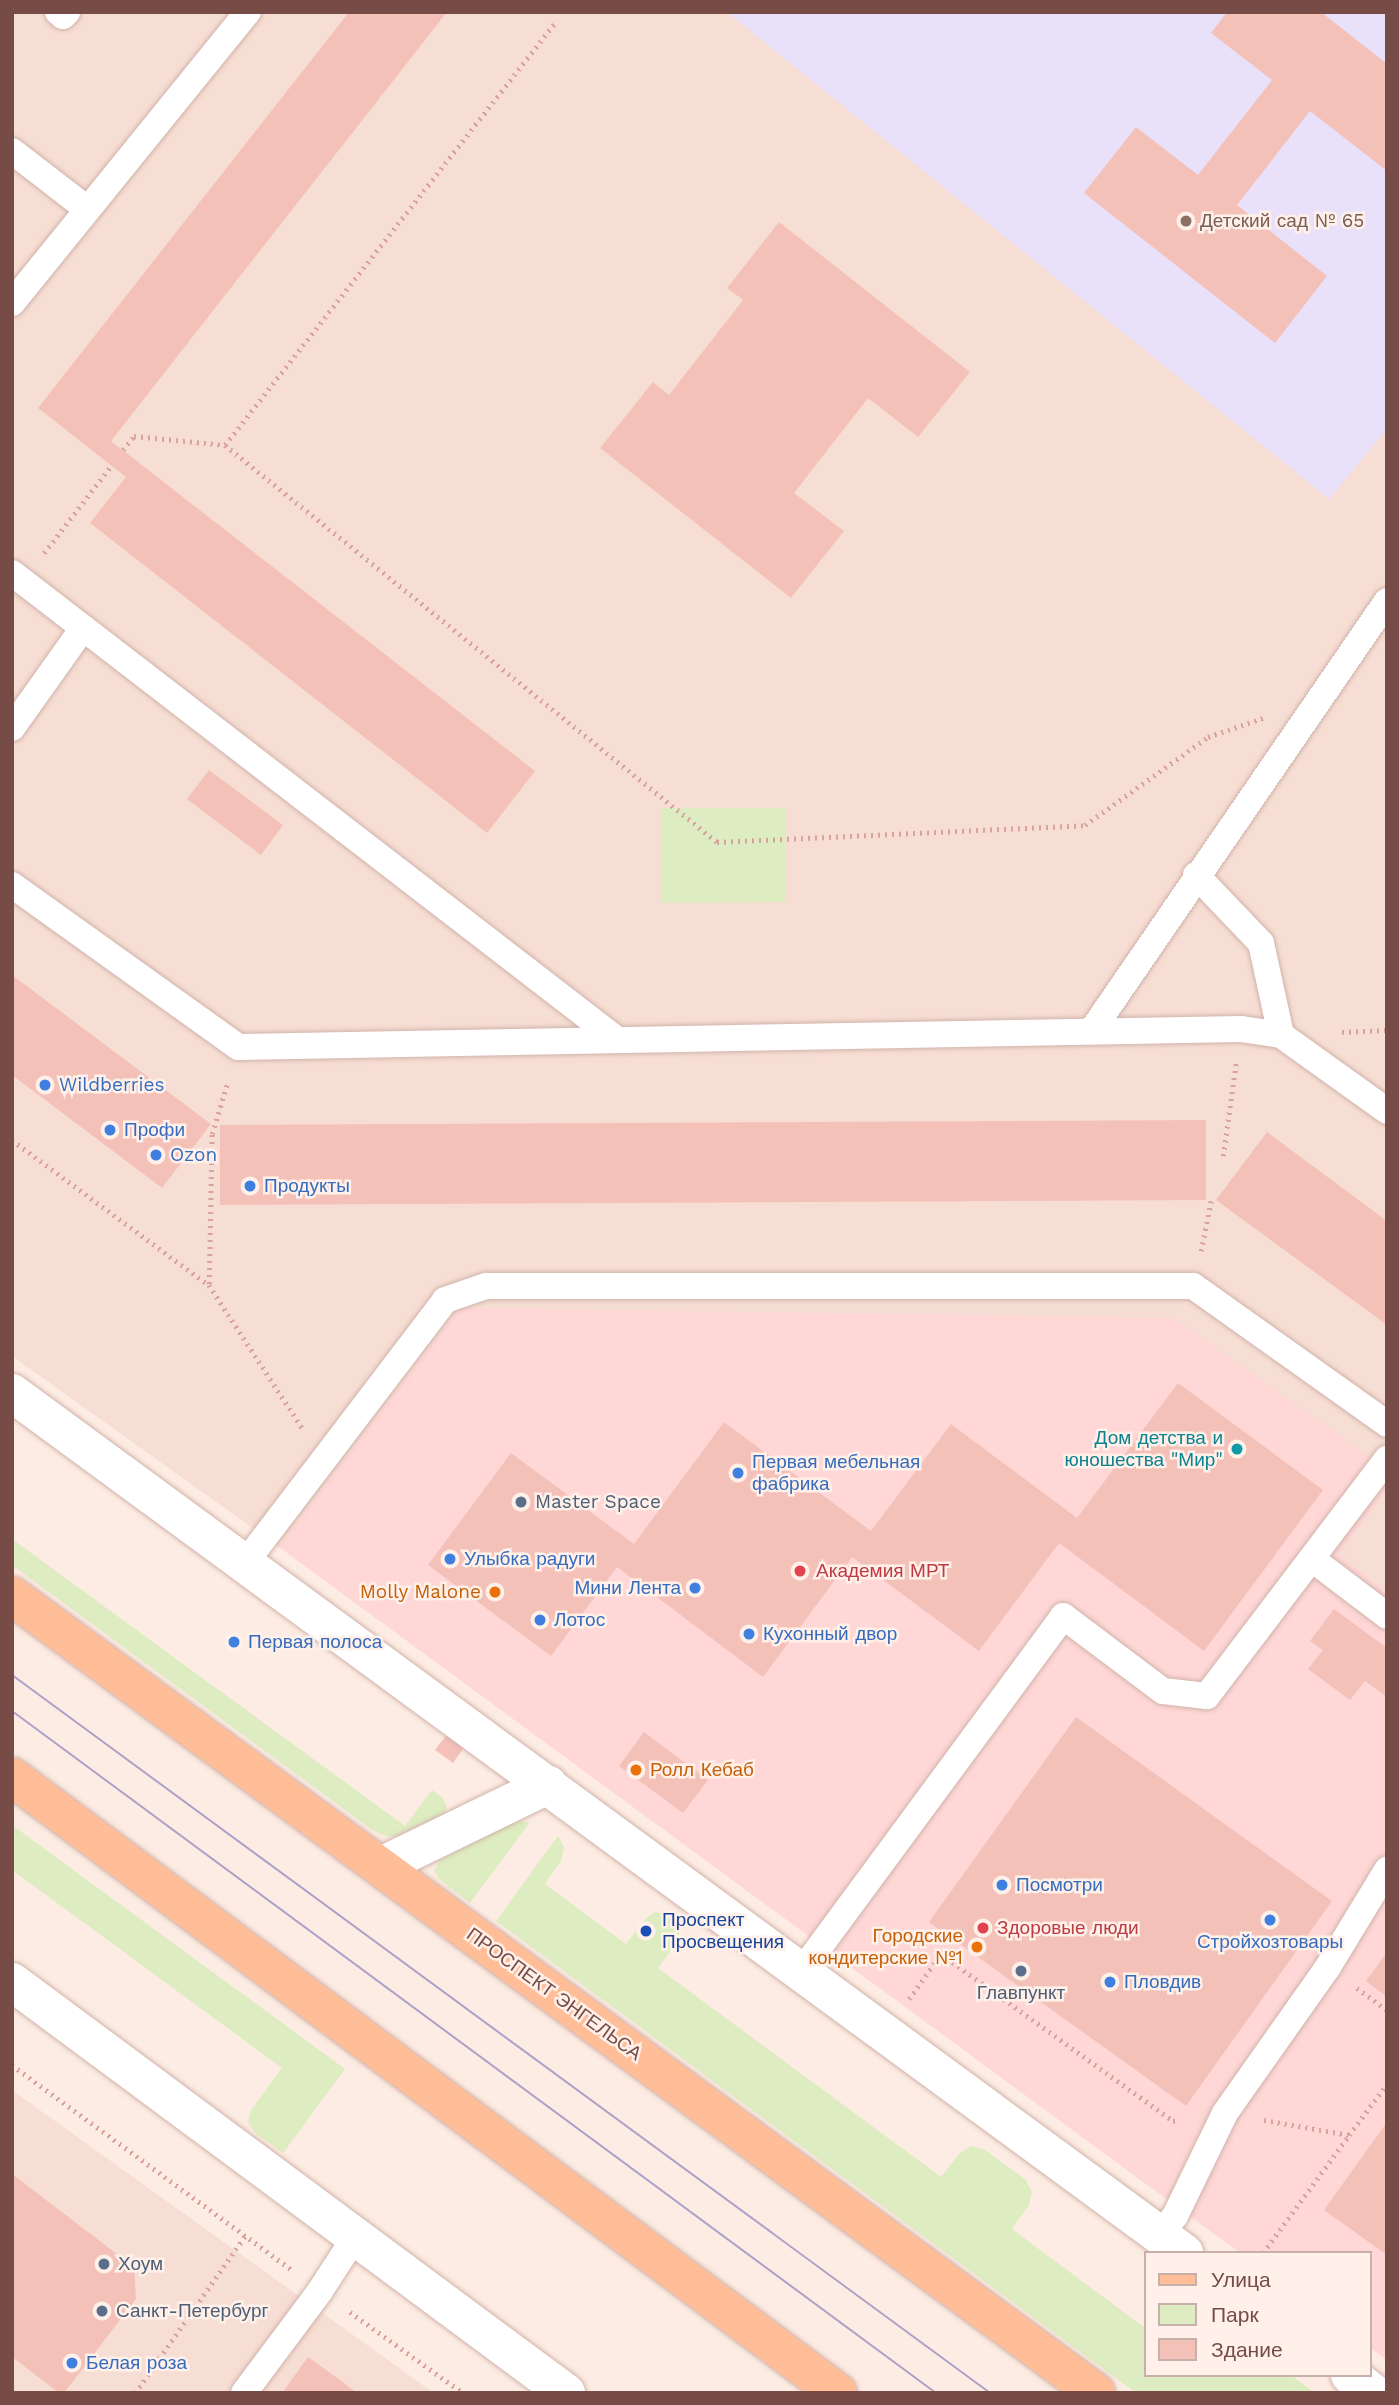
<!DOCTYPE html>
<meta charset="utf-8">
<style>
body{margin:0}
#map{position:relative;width:1399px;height:2405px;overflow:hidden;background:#fdece3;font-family:"Work Sans",sans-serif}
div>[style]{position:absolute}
.residential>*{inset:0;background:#f7ded4}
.commercial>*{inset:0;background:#fed7d6}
.education>*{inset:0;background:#e9e0fa}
.green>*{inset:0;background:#deecc1}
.building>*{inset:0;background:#f4c1b9}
.path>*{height:4.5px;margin-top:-2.25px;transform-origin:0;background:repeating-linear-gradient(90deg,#d9a39c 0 2px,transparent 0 7px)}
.roads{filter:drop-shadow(0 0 2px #d1b3ab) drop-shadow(0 0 2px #d1b3ab)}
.service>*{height:26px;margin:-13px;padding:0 13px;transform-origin:13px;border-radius:13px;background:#fff}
.minor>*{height:38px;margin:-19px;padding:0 19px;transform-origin:19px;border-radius:19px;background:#fff}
.primary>*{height:38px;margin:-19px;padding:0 19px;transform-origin:19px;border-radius:19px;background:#ffbd98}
.tram>*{height:2px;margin:-1px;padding:0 1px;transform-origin:1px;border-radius:1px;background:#aba1c7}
.dots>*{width:19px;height:19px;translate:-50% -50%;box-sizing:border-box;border:4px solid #fff1ea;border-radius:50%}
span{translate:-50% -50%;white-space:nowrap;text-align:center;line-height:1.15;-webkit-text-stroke:5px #fff1ea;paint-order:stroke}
.education-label{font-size:19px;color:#785e54}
.left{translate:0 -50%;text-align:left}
.shop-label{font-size:19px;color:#366cbe}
.right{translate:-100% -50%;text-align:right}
.culture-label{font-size:19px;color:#0d838f}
.service-label{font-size:19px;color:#4e5e75}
.health-label{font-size:19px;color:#be3a42}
.food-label{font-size:19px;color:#c56008}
.transit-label{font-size:19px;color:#164399}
.street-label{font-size:19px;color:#774c47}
.frame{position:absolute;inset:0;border:14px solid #774c47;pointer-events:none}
.legend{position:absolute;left:1144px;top:2251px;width:228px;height:126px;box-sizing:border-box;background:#fff1ea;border:2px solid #c9afa9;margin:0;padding:9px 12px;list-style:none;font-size:21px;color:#774c47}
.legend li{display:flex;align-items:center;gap:14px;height:35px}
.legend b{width:35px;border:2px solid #c9afa9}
</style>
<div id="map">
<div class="residential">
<div style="clip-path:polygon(12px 12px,1387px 12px,1387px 1469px,459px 1308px,279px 1547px,12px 1356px)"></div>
<div style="clip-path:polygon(1387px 1490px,1387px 1592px,1338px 1554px)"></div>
<div style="clip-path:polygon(12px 2090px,434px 2393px,12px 2393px)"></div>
</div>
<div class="commercial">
<div style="clip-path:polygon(459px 1308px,1173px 1318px,1387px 1469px,1387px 1490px,1339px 1554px,1387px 1592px,1387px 2360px,1369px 2347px,1369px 2253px,1240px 2253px,279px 1547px)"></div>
</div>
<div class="education">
<div style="clip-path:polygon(727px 12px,1387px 12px,1387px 429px,1329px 499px)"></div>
</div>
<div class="green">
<div style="clip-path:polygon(662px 808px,785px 808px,785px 902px,662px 903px)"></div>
<div style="clip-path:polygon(12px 1539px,405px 1826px,432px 1790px,443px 1798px,447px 1808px,442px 1817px,400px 1837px,385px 1836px,371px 1829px,12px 1565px)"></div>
<div style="clip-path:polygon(517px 1821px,530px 1822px,470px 1903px,439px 1879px,434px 1870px,440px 1860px,500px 1827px)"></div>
<div style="clip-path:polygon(12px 1825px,345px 2069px,283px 2153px,255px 2133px,248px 2122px,251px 2110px,282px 2068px,12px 1870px)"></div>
<div style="clip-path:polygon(558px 1836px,564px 1847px,561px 1861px,545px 1884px,626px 1944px,645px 1919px,655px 1912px,666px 1915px,680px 1931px,677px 1942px,658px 1968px,941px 2177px,959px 2154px,971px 2146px,985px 2150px,1025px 2179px,1032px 2192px,1029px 2205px,1012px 2229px,1145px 2328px,1145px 2375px,1291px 2375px,1315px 2393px,1136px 2393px,496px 1921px)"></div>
</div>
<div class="building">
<div style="clip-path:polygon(349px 12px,447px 12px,111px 441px,535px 771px,487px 833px,90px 523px,126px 477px,38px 408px)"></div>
<div style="clip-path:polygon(1227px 12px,1321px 12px,1387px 64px,1387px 171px,1310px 111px,1237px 205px,1327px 276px,1275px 343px,1084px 193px,1136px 127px,1198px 175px,1272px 80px,1211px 33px)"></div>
<div style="clip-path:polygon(779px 222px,970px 372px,918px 437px,868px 398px,794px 493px,844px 531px,791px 598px,600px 448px,653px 382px,669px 395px,743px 300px,727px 288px)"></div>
<div style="clip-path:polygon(209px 770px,283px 825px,261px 855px,187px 799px)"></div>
<div style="clip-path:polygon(12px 975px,211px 1124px,162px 1188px,12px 1075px)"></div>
<div style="clip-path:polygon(1206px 1120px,1206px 1200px,220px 1205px,220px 1125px)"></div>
<div style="clip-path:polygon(1267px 1132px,1387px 1221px,1387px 1325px,1216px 1200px)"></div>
<div style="clip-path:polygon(1178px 1383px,1323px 1490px,1204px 1651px,1059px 1543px,979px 1651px,852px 1557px,763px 1677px,617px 1567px,551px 1656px,428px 1565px,511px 1453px,634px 1544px,724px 1422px,871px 1531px,951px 1424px,1077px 1518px)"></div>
<div style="clip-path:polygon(1334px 1609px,1387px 1648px,1387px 1697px,1365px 1681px,1350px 1700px,1308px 1669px,1323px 1650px,1310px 1641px)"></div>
<div style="clip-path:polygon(1076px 1717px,1332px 1901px,1186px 2106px,929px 1922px)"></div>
<div style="clip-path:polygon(644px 1732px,708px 1780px,683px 1813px,619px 1766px)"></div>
<div style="clip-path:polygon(448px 1733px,465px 1746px,453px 1763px,435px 1750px)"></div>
<div style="clip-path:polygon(1387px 1952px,1387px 1997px,1366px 1981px)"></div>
<div style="clip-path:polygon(1387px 2122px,1387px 2255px,1324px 2210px)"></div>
<div style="clip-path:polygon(12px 2174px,134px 2267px,136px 2299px,64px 2393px,59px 2393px,12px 2357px)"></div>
<div style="clip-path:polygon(308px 2357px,340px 2380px,357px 2393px,282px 2393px)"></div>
</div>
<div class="path">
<div style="left:225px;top:445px;width:534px;rotate:-51.99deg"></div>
<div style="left:123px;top:450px;width:18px;rotate:-52deg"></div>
<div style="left:134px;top:436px;width:91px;rotate:5.6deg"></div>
<div style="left:225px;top:445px;width:632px;rotate:38.9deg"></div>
<div style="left:717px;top:842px;width:368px;rotate:-2.6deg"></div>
<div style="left:1085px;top:825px;width:151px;rotate:-35.6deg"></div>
<div style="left:1208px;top:737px;width:58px;rotate:-19.1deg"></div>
<div style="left:44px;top:553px;width:110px;rotate:-52.4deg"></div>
<div style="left:1342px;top:1032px;width:45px;rotate:-2.5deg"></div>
<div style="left:12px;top:1140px;width:245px;rotate:36.4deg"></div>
<div style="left:209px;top:1285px;width:172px;rotate:56.9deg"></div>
<div style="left:1223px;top:1156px;width:94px;rotate:-82deg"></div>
<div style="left:1201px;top:1251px;width:51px;rotate:-78.7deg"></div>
<div style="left:209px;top:1284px;width:150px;rotate:-88.9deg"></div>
<div style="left:212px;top:1134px;width:55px;rotate:-73.2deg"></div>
<div style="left:1357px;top:1988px;width:37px;rotate:36deg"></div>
<div style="left:909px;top:1999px;width:55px;rotate:-54.6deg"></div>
<div style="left:941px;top:1954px;width:286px;rotate:35.7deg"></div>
<div style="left:1173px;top:2121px;width:7px;rotate:-8deg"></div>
<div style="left:12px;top:2065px;width:347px;rotate:36.2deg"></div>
<div style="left:1264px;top:2120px;width:86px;rotate:10deg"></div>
<div style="left:1349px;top:2135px;width:64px;rotate:-53.3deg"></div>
<div style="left:1263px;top:2253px;width:146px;rotate:-53.9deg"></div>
<div style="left:350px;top:2312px;width:139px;rotate:35.6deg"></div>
<div style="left:135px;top:2393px;width:192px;rotate:-55deg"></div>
</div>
<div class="roads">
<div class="service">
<div style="left:58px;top:12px;width:6px;rotate:39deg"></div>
<div style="left:63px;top:16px;width:6px;rotate:-45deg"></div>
<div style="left:12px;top:151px;width:95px;rotate:37.7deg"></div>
<div style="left:12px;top:303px;width:375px;rotate:-51deg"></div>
<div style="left:12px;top:573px;width:761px;rotate:37.64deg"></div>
<div style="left:12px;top:728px;width:123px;rotate:-54.6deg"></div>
<div style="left:1196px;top:875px;width:94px;rotate:46.3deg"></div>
<div style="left:1261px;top:943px;width:94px;rotate:77.7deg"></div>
<div style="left:12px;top:885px;width:278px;rotate:35.6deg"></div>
<div style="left:238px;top:1047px;width:1003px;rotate:-1.03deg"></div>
<div style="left:1241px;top:1029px;width:40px;rotate:8.5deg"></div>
<div style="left:1281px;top:1035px;width:130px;rotate:35.6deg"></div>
<div style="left:1093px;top:1029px;width:519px;rotate:-55.51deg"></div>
<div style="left:1312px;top:1559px;width:94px;rotate:37.2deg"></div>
<div style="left:245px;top:1563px;width:330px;rotate:-52.7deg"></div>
<div style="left:445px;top:1300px;width:43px;rotate:-18.9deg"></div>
<div style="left:486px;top:1286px;width:707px"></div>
<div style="left:1193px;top:1286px;width:238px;rotate:35.4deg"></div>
<div style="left:801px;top:1972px;width:442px;rotate:-53.6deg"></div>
<div style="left:1063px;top:1616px;width:125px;rotate:36.9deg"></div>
<div style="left:1163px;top:1691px;width:44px;rotate:6.5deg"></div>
<div style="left:1207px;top:1696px;width:298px;rotate:-52.8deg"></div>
<div style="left:1160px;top:2235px;width:24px;rotate:-52deg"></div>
<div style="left:1175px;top:2216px;width:114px;rotate:-64.1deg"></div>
<div style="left:1225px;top:2113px;width:179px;rotate:-54.8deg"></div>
<div style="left:1328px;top:1967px;width:114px;rotate:-58.7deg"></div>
<div style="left:244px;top:2393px;width:127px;rotate:-53.3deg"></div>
<div style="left:320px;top:2291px;width:64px;rotate:-57.1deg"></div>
</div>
<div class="minor">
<div style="left:12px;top:1393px;width:1454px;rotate:36.27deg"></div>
<div style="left:381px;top:1866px;width:186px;rotate:-25.9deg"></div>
<div style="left:12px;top:1982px;width:690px;rotate:36.57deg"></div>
<div style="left:1350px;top:2375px;width:29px;rotate:38deg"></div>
</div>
<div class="primary">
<div style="left:12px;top:1596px;width:1345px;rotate:36.32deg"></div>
<div style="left:12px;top:1777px;width:1030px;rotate:36.71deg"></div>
</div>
</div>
<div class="tram">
<div style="left:12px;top:1675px;width:1213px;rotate:36.28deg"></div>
<div style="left:12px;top:1711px;width:1148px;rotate:36.43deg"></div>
</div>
<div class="dots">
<div style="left:1186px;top:221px;background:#8d6e63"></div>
<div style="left:45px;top:1085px;background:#3f7fe0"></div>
<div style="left:110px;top:1130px;background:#3f7fe0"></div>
<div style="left:156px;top:1155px;background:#3f7fe0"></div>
<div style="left:250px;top:1186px;background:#3f7fe0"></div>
<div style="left:1237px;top:1449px;background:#0f9aa8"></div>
<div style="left:738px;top:1473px;background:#3f7fe0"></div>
<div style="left:521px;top:1502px;background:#5c6f8a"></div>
<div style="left:450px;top:1559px;background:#3f7fe0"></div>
<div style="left:800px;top:1571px;background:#e0444e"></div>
<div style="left:695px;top:1588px;background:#3f7fe0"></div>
<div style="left:495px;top:1592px;background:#e8710a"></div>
<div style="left:540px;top:1620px;background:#3f7fe0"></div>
<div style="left:749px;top:1634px;background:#3f7fe0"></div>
<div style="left:234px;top:1642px;background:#3f7fe0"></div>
<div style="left:636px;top:1770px;background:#e8710a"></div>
<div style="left:1002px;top:1885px;background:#3f7fe0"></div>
<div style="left:1270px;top:1920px;background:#3f7fe0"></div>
<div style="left:983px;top:1928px;background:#e0444e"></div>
<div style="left:646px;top:1931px;background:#1a4fb4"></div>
<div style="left:977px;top:1947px;background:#e8710a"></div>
<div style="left:1021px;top:1971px;background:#5c6f8a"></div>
<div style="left:1110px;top:1982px;background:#3f7fe0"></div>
<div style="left:104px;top:2264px;background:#5c6f8a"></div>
<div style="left:102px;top:2311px;background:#5c6f8a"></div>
<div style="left:72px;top:2363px;background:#3f7fe0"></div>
</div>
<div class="education-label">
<span class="left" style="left:1200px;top:221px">Детский сад № 65</span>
</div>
<div class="shop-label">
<span class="left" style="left:59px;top:1085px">Wildberries</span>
<span class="left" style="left:124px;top:1130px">Профи</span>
<span class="left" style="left:170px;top:1155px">Ozon</span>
<span class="left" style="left:264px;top:1186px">Продукты</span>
<span class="left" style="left:752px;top:1473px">Первая мебельная<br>фабрика</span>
<span class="left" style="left:464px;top:1559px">Улыбка радуги</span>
<span class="right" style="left:681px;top:1588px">Мини Лента</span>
<span class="left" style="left:554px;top:1620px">Лотос</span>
<span class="left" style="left:763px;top:1634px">Кухонный двор</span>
<span class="left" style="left:248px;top:1642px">Первая полоса</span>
<span class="left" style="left:1016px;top:1885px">Посмотри</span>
<span style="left:1270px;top:1942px">Стройхозтовары</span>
<span class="left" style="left:1124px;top:1982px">Пловдив</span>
<span class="left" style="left:86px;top:2363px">Белая роза</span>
</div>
<div class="culture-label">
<span class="right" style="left:1223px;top:1449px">Дом детства и<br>юношества "Мир"</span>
</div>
<div class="service-label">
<span class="left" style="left:535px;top:1502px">Master Space</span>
<span style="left:1021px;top:1993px">Главпункт</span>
<span class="left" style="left:118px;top:2264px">Хоум</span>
<span class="left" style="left:116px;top:2311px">Санкт-Петербург</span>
</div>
<div class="health-label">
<span class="left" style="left:816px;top:1571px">Академия МРТ</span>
<span class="left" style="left:997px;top:1928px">Здоровые люди</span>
</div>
<div class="food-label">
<span class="right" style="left:481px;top:1592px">Molly Malone</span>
<span class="left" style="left:650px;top:1770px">Ролл Кебаб</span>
<span class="right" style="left:963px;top:1947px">Городские<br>кондитерские №1</span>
</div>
<div class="transit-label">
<span class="left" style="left:662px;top:1931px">Проспект<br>Просвещения</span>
</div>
<div class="street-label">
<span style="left:554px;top:1994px;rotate:36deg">ПРОСПЕКТ ЭНГЕЛЬСА</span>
</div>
<div class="frame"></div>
<ul class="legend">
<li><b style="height:9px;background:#ffbd98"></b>Улица</li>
<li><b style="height:19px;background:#deecc1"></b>Парк</li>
<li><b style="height:19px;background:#f4c1b9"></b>Здание</li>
</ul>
</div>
